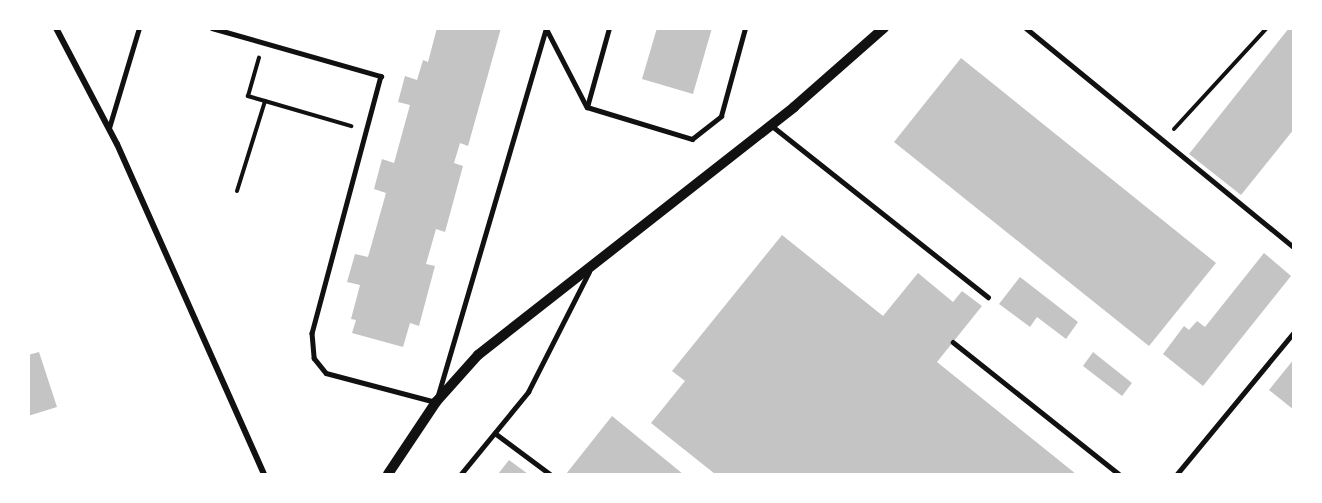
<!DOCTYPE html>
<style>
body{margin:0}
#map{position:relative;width:1322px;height:503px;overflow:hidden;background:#fff;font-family:Lato,sans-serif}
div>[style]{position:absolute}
.building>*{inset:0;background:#c4c4c4}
.path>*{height:4px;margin:-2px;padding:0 2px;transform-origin:2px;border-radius:2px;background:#111}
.service>*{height:4.5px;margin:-2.25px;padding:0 2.25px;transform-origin:2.25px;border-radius:2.25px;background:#111}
.minor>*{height:6px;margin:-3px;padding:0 3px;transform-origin:3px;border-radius:3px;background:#111}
.tertiary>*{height:10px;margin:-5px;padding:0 5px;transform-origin:5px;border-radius:5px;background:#111}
span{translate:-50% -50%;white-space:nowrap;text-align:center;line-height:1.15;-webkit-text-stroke:4.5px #fff;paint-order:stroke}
.frame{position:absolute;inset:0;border:30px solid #fff;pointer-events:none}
</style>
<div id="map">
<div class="building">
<div style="clip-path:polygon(437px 28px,501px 28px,468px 146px,460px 143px,454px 163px,463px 166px,445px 232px,436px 229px,426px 264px,435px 266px,419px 326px,410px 323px,403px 347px,352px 333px,356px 320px,351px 319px,360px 285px,347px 282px,355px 254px,368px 257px,386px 193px,374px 189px,382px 159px,394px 163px,410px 105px,398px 102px,405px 76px,417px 80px,423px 60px,428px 62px)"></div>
<div style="clip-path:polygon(657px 28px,712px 28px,693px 94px,642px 79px)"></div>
<div style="clip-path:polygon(1289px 28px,1294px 28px,1294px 129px,1241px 195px,1189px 154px)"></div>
<div style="clip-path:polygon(961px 58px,1216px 263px,1149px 346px,894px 142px)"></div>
<div style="clip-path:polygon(782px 235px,883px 316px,918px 273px,953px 302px,962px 291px,982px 306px,937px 362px,1076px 474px,715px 474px,651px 423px,685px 381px,672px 371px)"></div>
<div style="clip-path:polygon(1264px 253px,1291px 276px,1203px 386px,1163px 354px,1184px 326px,1189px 330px,1197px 321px,1205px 327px)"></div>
<div style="clip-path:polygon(1020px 277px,1078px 322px,1066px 339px,1037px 317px,1030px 327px,999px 304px)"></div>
<div style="clip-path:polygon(39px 352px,57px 407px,28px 416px,28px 355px)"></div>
<div style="clip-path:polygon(1093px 352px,1132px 383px,1122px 396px,1083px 366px)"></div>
<div style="clip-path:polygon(1294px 359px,1294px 410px,1269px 390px)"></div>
<div style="clip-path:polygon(612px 416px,683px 474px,566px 474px)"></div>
<div style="clip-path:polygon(509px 460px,528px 474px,498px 474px)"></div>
</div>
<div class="path">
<div style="left:265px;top:101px;width:90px;rotate:16.2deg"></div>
<div style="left:1174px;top:129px;width:137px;rotate:-47.4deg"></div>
<div style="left:237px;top:191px;width:94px;rotate:-72.7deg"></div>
<div style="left:265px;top:101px;width:18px;rotate:-164deg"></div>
<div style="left:248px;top:96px;width:40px;rotate:-74deg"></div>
</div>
<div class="service">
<div style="left:212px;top:28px;width:176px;rotate:15.9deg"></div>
<div style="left:381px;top:76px;width:266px;rotate:105deg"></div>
<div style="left:312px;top:333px;width:25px;rotate:85deg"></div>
<div style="left:314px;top:358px;width:19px;rotate:51deg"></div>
<div style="left:326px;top:373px;width:114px;rotate:14.8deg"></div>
<div style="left:436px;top:402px;width:389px;rotate:-73.6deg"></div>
<div style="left:546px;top:28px;width:89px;rotate:62.6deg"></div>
<div style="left:587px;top:107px;width:110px;rotate:16.9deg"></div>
<div style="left:692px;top:139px;width:37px;rotate:-38deg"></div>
<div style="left:721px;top:116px;width:91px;rotate:-74.7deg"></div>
<div style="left:1026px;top:28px;width:346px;rotate:39.3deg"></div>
<div style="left:587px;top:107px;width:82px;rotate:-74.4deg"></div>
<div style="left:771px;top:125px;width:277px;rotate:38.4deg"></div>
<div style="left:109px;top:128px;width:104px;rotate:-73.3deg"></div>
<div style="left:953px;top:342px;width:212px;rotate:38.5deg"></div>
<div style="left:495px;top:433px;width:69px;rotate:36.7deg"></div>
<div style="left:461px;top:474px;width:106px;rotate:-50.7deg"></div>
<div style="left:528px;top:392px;width:135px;rotate:-63.1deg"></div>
<div style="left:1177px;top:474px;width:184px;rotate:-50.5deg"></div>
</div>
<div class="minor">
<div style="left:56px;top:28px;width:131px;rotate:62.3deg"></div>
<div style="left:117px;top:144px;width:361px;rotate:66deg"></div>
</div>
<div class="tertiary">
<div style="left:388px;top:474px;width:87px;rotate:-56.3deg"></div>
<div style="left:436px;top:402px;width:63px;rotate:-48.2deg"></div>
<div style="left:478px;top:355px;width:402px;rotate:-38.1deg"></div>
<div style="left:794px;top:107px;width:120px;rotate:-41.3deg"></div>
</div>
<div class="frame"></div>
</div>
